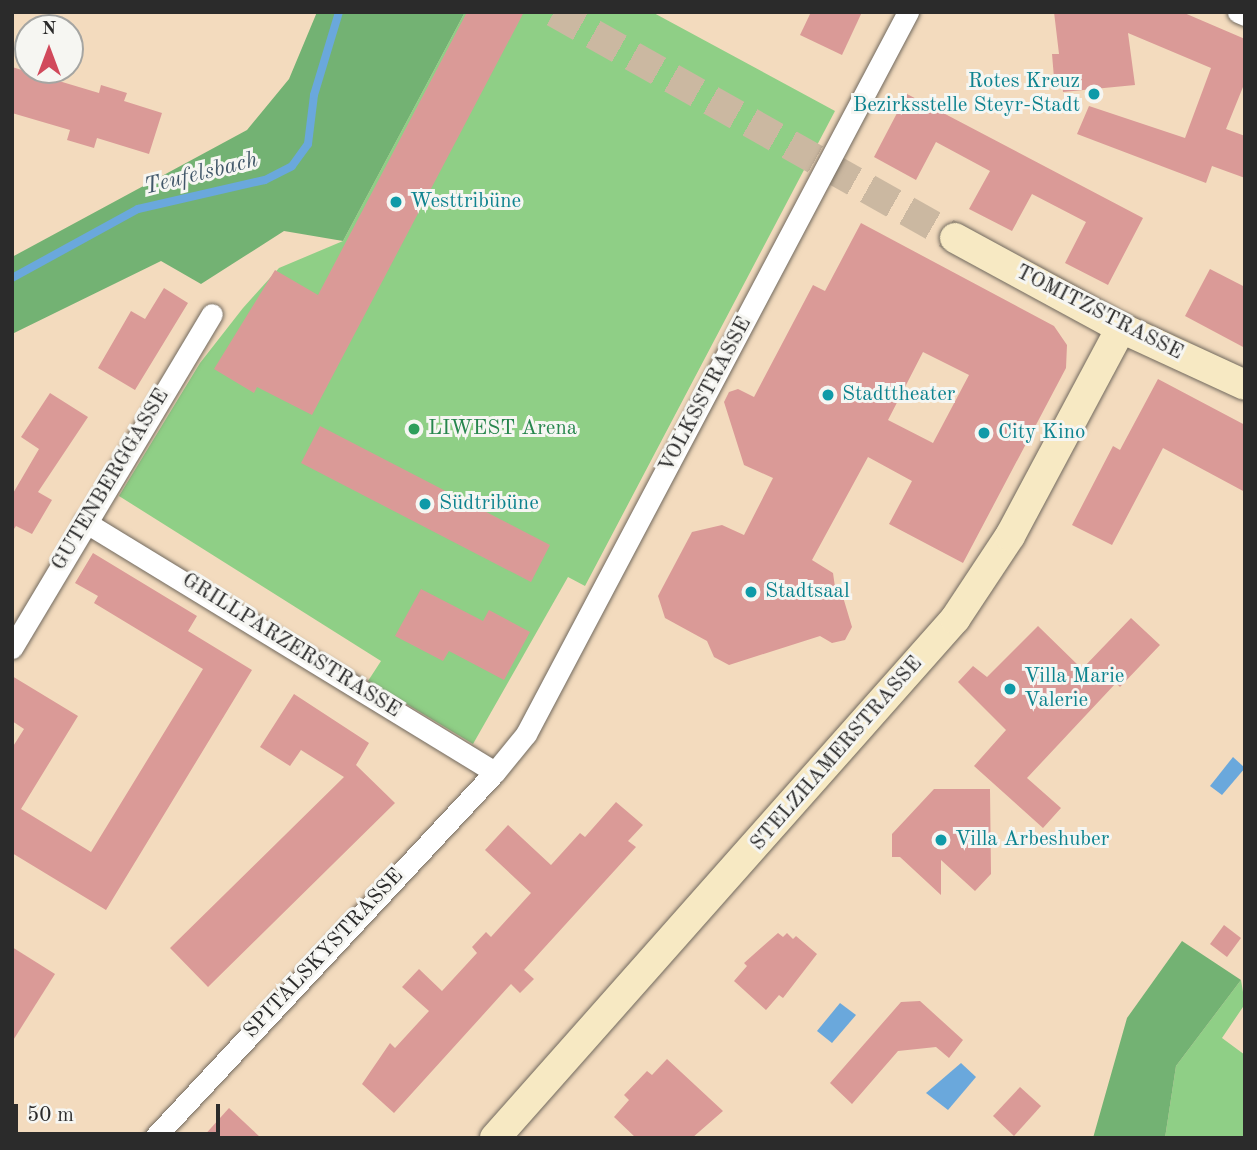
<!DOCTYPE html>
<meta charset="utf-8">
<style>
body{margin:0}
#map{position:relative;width:1257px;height:1150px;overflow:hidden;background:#f3dbbe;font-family:"Old Standard TT",serif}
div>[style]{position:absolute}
.green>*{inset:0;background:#8fcf86}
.forest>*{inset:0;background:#73b273}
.water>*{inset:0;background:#6aa8dc}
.stream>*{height:8px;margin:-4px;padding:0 4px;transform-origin:4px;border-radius:4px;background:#6aa8dc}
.building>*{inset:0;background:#da9a97}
.secondary-tunnel>*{height:30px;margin-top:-15px;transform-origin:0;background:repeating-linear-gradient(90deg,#cbb8a1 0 30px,transparent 0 45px)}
.roads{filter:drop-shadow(0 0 2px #71695e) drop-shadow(0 0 2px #71695e)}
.street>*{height:21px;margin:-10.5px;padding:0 10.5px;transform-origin:10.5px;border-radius:10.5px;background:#fff}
.secondary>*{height:30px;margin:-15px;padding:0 15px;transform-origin:15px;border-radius:15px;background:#f7e9c3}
.dots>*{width:19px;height:19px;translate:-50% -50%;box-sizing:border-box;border:4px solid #f6f6f2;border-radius:50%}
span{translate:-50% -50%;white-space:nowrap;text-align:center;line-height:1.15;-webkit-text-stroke:6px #f6f6f2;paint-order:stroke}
.culture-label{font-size:21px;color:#0d838f}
.right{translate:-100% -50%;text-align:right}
.left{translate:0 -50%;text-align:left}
.street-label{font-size:21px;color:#2b2b2b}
.leisure-label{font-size:21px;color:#27864d}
.water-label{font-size:23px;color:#415769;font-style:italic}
.frame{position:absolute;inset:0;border:14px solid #2b2b2b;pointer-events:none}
.north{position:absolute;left:14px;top:14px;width:70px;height:70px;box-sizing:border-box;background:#f6f6f2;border:2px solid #a5a5a2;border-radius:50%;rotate:0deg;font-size:19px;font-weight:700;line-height:28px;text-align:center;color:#2b2b2b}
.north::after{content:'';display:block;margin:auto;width:24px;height:32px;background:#d1495b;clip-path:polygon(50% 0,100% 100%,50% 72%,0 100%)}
.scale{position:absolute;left:14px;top:1104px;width:206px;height:32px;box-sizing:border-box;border:4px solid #2b2b2b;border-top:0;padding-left:9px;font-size:21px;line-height:24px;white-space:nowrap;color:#2b2b2b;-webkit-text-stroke:5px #f6f6f2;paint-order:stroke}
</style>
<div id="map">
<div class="green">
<div style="clip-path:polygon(465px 12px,652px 12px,835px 111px,585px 586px,568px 577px,473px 744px,368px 681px,381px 661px,119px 496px,200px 363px,243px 308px,279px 268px,343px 241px)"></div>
<div style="clip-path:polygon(1241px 980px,1245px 1004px,1222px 1038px,1245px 1055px,1245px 1138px,1165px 1138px,1176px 1066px)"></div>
</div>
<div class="forest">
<div style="clip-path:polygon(317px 12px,465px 12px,343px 241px,284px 231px,201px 284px,161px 261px,12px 334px,12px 257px,247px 130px,289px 79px)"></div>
<div style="clip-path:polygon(1182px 941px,1241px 980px,1176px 1066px,1165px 1138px,1093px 1138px,1127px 1018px)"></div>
</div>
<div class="water">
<div style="clip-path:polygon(1233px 757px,1245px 768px,1222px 795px,1210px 786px)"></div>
<div style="clip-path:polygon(840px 1003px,856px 1015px,832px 1043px,817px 1031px)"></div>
<div style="clip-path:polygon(961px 1063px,976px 1077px,948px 1110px,926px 1093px)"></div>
</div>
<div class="stream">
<div style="left:12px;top:278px;width:144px;rotate:-28.7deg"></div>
<div style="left:138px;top:209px;width:130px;rotate:-12.9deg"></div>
<div style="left:265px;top:180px;width:30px;rotate:-27deg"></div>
<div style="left:292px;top:166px;width:27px;rotate:-54deg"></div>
<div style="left:308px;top:144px;width:49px;rotate:-83deg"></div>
<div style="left:314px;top:95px;width:87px;rotate:-73.2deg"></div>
</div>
<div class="building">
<div style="clip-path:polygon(467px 12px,524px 12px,312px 415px,257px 387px,254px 393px,214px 369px,275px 270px,318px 295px)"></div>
<div style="clip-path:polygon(811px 12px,862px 12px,842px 55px,800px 35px)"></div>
<div style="clip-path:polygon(1054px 12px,1182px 12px,1245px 39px,1245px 82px,1226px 129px,1245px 136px,1245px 178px,1212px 166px,1206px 183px,1077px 134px,1089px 106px,1185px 138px,1211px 68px,1128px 33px,1135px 85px,1063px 92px,1062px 78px,1054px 78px,1052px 54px,1059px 54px)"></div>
<div style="clip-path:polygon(12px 67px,99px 93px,101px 85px,127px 93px,124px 101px,162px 113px,149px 154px,97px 138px,94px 148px,67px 140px,70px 130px,12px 113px)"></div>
<div style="clip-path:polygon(907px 94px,1143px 218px,1108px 285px,1065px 263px,1086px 222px,1032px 194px,1012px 231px,969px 209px,990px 171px,936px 142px,916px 180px,874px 157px)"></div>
<div style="clip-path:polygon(evenodd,861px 223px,1054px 326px,1067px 345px,1066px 368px,963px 563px,889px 524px,912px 481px,868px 457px,812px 560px,833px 573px,835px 587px,840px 587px,852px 627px,845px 640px,832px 643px,820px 636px,729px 665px,714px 657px,707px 641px,665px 618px,658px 596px,692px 532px,722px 525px,744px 535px,773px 478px,744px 465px,724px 402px,729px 392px,738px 389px,754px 397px,813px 285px,825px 291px,861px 223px,923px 352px,969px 375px,933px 443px,888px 420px,923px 352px)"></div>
<div style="clip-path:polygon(1210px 269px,1245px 287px,1245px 348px,1185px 316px)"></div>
<div style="clip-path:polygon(164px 288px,188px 303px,135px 390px,98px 368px,131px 311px,145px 319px)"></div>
<div style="clip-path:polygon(1158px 379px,1245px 425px,1245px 492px,1163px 448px,1112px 545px,1072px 525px,1113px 446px,1120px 450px)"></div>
<div style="clip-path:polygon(50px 393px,88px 417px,38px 492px,52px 500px,32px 534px,16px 526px,12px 532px,12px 495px,39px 449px,21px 437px)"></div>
<div style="clip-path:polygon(320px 426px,550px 545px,531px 582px,301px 463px)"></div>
<div style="clip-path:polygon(93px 553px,197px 616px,188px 631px,252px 670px,106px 910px,12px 853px,12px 748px,24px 729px,12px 721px,12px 676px,78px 716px,21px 809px,91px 852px,203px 669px,94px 603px,98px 596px,75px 583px)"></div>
<div style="clip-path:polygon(421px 589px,483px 621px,489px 610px,530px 632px,504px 680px,449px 651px,443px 661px,395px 636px)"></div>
<div style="clip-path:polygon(1131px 618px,1160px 645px,1120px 687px,1116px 683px,1027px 778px,1061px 808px,1043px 828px,974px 766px,1006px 730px,958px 682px,973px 666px,987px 677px,1038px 626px,1082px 669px)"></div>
<div style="clip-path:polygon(294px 694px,369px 743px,356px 765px,395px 803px,208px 987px,170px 948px,344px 777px,301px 750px,290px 766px,260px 747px)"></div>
<div style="clip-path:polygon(934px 789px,990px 789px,991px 874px,975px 891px,941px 860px,941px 895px,900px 857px,892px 857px,892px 834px)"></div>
<div style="clip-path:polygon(616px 802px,643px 825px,628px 841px,636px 847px,524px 970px,534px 979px,520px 993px,511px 984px,394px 1113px,362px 1084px,390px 1043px,395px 1048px,429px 1011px,402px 987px,419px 969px,442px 991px,477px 953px,472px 947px,486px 932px,491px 937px,531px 893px,485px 850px,508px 825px,551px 865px,580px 833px,585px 837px)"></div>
<div style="clip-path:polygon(1224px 925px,1241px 938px,1227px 957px,1210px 944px)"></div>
<div style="clip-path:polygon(778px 933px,783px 937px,787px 933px,793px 939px,796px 936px,817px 954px,783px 998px,779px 995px,766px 1010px,734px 981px,747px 966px,744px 963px)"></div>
<div style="clip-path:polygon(12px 947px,55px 974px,12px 1042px)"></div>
<div style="clip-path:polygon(920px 1001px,963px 1040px,949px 1058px,936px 1047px,898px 1051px,852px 1104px,830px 1083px,901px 1002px)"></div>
<div style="clip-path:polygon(667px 1059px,723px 1111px,692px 1138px,636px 1138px,614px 1117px,629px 1100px,624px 1095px,647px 1071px,652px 1075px)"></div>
<div style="clip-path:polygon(1020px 1087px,1041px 1106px,1014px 1136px,993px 1116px)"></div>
<div style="clip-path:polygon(229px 1108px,261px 1138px,202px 1138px)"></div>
</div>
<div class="secondary-tunnel">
<div style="left:554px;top:12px;width:460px;rotate:29.4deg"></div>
</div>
<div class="roads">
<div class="street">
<div style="left:1238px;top:12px;width:8px;rotate:23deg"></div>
<div style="left:85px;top:522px;width:480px;rotate:31.4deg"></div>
<div style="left:12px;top:648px;width:389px;rotate:-59.1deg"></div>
<div style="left:154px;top:1138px;width:500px;rotate:-47.03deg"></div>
<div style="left:495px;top:772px;width:49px;rotate:-50.8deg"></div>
<div style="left:526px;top:734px;width:817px;rotate:-62.12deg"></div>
</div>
<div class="secondary">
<div style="left:955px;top:238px;width:189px;rotate:28.5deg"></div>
<div style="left:1121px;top:328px;width:136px;rotate:24.7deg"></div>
<div style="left:495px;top:1138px;width:694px;rotate:-48.45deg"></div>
<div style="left:955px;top:619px;width:100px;rotate:-56.5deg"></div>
<div style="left:1010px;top:536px;width:236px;rotate:-61.9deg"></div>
</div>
</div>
<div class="dots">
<div style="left:1094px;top:94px;background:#0f9aa8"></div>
<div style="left:396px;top:202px;background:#0f9aa8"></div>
<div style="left:828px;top:395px;background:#0f9aa8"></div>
<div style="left:414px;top:429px;background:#2e9e5b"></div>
<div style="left:984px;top:433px;background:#0f9aa8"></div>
<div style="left:425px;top:504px;background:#0f9aa8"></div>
<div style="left:751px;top:592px;background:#0f9aa8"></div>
<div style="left:1010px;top:689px;background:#0f9aa8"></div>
<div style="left:941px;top:840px;background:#0f9aa8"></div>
</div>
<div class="culture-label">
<span class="right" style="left:1080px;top:94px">Rotes Kreuz<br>Bezirksstelle Steyr-Stadt</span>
<span class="left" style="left:410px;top:202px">Westtribüne</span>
<span class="left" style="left:842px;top:395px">Stadttheater</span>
<span class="left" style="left:998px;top:433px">City Kino</span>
<span class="left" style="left:439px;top:504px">Südtribüne</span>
<span class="left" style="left:765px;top:592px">Stadtsaal</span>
<span class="left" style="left:1024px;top:689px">Villa Marie<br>Valerie</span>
<span class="left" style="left:955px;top:840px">Villa Arbeshuber</span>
</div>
<div class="street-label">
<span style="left:1099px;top:313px;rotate:27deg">TOMITZSTRASSE</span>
<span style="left:706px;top:395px;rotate:-62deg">VOLKSSTRASSE</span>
<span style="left:111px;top:480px;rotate:-59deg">GUTENBERGGASSE</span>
<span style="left:291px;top:646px;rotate:32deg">GRILLPARZERSTRASSE</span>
<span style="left:837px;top:754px;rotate:-49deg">STELZHAMERSTRASSE</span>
<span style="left:324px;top:954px;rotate:-47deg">SPITALSKYSTRASSE</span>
</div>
<div class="leisure-label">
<span class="left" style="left:428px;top:429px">LIWEST Arena</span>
</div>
<div class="water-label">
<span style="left:201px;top:174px;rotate:-14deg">Teufelsbach</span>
</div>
<div class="frame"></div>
<div class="north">N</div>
<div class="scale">50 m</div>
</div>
